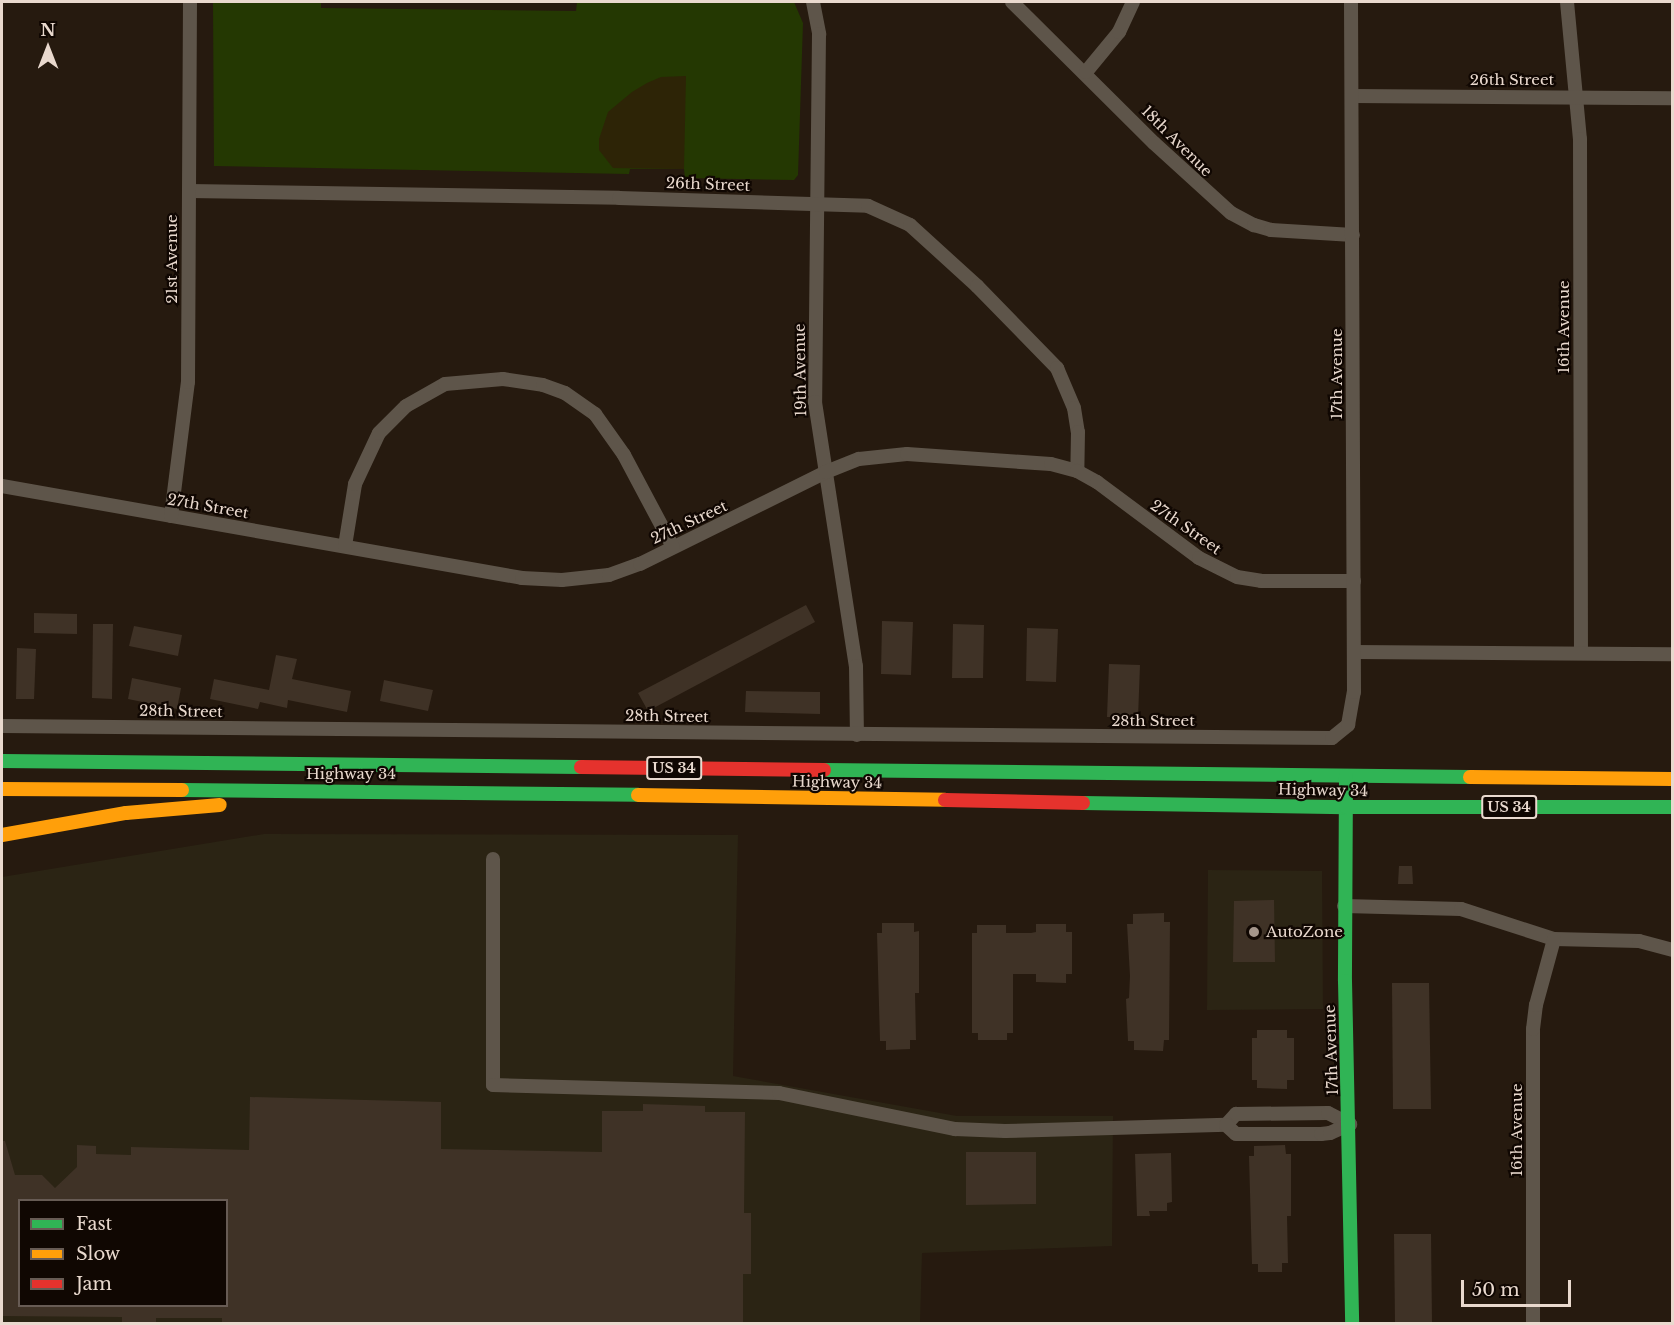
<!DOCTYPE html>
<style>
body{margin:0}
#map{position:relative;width:1674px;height:1325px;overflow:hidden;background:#261a0f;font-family:"Libre Baskerville",serif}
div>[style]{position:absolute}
.commercial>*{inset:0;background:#2b2414}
.green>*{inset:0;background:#243802}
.sand>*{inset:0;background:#2d2406}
.building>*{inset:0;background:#3f3226}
.street>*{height:14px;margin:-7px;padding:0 7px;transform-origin:7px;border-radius:7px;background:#5e554a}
.fast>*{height:14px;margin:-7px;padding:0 7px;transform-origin:7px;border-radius:7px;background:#30b455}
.slow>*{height:14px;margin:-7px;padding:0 7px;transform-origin:7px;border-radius:7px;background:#ff9f0a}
.jam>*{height:14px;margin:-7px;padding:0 7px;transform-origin:7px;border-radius:7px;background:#e5322d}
.dots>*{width:16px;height:16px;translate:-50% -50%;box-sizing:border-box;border:3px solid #100702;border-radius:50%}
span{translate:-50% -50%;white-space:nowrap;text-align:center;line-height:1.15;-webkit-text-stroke:4.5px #100702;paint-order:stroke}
.shield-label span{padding:2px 4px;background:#100702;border:2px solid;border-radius:4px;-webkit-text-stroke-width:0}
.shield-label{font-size:14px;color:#e9d9ce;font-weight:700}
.street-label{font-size:15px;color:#e9d9ce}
.poi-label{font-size:15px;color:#e9d9ce}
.left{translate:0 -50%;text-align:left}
.frame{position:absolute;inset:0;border:3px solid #e9d9ce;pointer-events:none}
.legend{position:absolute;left:18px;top:1199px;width:210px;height:108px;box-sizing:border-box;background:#100702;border:2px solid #675b54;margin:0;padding:8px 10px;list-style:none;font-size:18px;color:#e9d9ce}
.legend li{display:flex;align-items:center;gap:12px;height:30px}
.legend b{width:30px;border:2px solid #675b54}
.north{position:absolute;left:18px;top:18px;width:60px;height:60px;-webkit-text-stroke:4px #100702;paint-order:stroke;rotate:0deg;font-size:16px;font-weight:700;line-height:24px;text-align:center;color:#e9d9ce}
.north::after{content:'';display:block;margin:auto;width:21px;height:27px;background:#e9d9ce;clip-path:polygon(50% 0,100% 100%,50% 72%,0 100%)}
.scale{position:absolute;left:1461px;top:1280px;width:110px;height:27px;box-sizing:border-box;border:3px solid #e9d9ce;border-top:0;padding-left:8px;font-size:18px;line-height:21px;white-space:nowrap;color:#e9d9ce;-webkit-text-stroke:4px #100702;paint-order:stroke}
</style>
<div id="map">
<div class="commercial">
<div style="clip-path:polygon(evenodd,264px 834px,738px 835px,733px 1076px,957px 1116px,1113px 1116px,1112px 1246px,922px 1253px,920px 1323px,2px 1324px,2px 877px,264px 834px,20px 1200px,226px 1200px,226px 1306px,20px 1306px,20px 1200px)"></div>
<div style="clip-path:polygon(1208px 870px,1322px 871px,1323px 1009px,1207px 1010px)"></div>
</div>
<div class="green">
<div style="clip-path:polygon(213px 2px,321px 2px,321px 8px,576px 11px,577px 2px,794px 2px,803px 23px,798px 175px,794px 180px,685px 178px,684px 169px,630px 169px,629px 174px,214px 166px)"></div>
</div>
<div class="sand">
<div style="clip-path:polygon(686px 76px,684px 169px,613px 168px,599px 150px,599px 139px,608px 112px,632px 92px,647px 83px,661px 77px)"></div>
</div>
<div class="building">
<div style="clip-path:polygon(806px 605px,815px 622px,648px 711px,638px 693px)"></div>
<div style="clip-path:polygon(34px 613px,77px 614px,77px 634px,34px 633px)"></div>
<div style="clip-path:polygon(882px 621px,913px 622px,911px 675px,881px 674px)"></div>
<div style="clip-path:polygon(93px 624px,113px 624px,112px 699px,92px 698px)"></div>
<div style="clip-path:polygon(953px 624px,984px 625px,983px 678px,952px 678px)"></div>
<div style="clip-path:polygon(134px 626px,182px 635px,178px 656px,129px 646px)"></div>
<div style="clip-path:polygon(1027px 628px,1058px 629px,1056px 682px,1026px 681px)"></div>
<div style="clip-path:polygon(17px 648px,36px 649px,34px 699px,16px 699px)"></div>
<div style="clip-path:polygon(276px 655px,297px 659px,292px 679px,351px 691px,347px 712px,288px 700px,287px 708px,260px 702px,258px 709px,210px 699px,214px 679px,269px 690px)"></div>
<div style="clip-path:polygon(1109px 664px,1140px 665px,1138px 718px,1107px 717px)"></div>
<div style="clip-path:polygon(132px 678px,181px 688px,177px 709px,128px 699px)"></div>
<div style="clip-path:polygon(384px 680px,433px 690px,428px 711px,380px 701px)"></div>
<div style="clip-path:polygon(746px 691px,820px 692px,820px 714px,745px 712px)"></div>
<div style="clip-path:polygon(1399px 866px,1412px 866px,1413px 884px,1398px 884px)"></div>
<div style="clip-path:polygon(1274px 900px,1275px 962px,1233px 962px,1234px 901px)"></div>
<div style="clip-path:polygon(1164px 913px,1164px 922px,1170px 922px,1169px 1040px,1164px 1040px,1163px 1051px,1134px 1050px,1134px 1041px,1128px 1041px,1126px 999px,1129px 998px,1130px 976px,1127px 924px,1133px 924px,1133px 914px)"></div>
<div style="clip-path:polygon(882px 923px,914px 923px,914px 932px,919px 931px,919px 993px,915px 993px,916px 1040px,910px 1040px,910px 1049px,886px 1050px,886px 1041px,880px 1041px,877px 933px,882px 933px)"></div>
<div style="clip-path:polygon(1036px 924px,1066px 924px,1066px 932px,1072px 932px,1072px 974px,1066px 974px,1066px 983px,1036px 982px,1036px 974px,1013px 974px,1013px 1033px,1007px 1033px,1007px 1040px,978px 1040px,978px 1033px,972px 1033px,972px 933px,977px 933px,977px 925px,1006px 925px,1006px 933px,1031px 933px,1036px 932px)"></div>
<div style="clip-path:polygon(1392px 983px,1429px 983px,1431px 1109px,1393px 1109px)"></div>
<div style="clip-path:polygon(1257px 1030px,1287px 1030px,1287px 1038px,1294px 1038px,1294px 1080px,1287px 1080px,1287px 1089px,1257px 1088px,1257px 1080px,1252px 1080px,1252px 1038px,1257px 1038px)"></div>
<div style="clip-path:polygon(evenodd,250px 1097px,441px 1102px,441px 1149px,602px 1152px,602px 1111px,643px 1111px,643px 1104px,705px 1106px,705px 1112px,745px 1112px,744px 1213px,751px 1213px,751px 1274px,743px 1274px,743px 1323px,222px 1323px,222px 1318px,156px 1318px,156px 1323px,122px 1323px,122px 1317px,2px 1316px,2px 1141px,5px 1141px,15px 1175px,42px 1175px,55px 1188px,77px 1167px,77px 1145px,96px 1146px,96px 1154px,131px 1155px,131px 1147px,249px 1150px,250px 1097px,20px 1200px,226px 1200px,226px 1305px,20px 1305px,20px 1200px)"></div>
<div style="clip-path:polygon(1285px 1145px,1286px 1154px,1291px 1154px,1291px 1216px,1287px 1216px,1288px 1263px,1282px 1263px,1282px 1272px,1258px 1272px,1258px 1264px,1252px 1264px,1249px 1156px,1254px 1156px,1254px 1146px)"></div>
<div style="clip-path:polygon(966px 1152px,1036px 1152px,1036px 1204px,966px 1205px)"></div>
<div style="clip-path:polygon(1171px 1153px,1172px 1202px,1167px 1203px,1167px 1211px,1149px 1211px,1150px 1216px,1137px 1216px,1135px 1154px)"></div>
<div style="clip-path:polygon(1394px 1234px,1431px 1234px,1432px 1323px,1395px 1323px)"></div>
</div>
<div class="street">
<div style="left:813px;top:2px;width:33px;rotate:79deg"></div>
<div style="left:819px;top:34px;width:368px;rotate:90.6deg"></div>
<div style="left:815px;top:402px;width:267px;rotate:81.2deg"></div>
<div style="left:856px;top:666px;width:69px;rotate:89.2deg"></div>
<div style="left:1012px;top:2px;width:200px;rotate:44.8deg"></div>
<div style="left:1154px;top:143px;width:104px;rotate:42.3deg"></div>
<div style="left:1231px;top:213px;width:26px;rotate:28deg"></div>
<div style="left:1254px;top:225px;width:18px;rotate:16deg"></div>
<div style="left:1271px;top:230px;width:82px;rotate:3.5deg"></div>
<div style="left:1567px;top:2px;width:138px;rotate:84.6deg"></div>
<div style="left:1580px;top:139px;width:514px;rotate:89.89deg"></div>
<div style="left:1086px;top:72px;width:52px;rotate:-50.5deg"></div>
<div style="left:1119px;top:32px;width:33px;rotate:-65deg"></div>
<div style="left:1352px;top:96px;width:320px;rotate:0.4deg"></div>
<div style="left:189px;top:191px;width:430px;rotate:0.9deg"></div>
<div style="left:619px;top:198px;width:249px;rotate:1.8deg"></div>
<div style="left:868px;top:206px;width:46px;rotate:24.3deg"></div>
<div style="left:910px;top:225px;width:91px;rotate:42.3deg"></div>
<div style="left:977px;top:286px;width:115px;rotate:45.7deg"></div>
<div style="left:1057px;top:368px;width:43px;rotate:67deg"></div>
<div style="left:1074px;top:408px;width:24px;rotate:81deg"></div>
<div style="left:1078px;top:432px;width:39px;rotate:91deg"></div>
<div style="left:2px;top:486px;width:528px;rotate:10.03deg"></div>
<div style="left:522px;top:578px;width:40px;rotate:2.9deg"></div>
<div style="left:562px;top:580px;width:47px;rotate:-6.1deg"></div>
<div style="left:609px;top:575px;width:33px;rotate:-20deg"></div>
<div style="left:640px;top:564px;width:208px;rotate:-26.3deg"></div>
<div style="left:826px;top:472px;width:35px;rotate:-22deg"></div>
<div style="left:859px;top:459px;width:48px;rotate:-5.9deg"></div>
<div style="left:907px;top:454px;width:144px;rotate:4deg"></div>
<div style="left:1051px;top:464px;width:27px;rotate:15deg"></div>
<div style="left:1077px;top:471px;width:23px;rotate:29deg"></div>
<div style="left:1097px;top:482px;width:127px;rotate:36.7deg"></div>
<div style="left:1199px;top:558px;width:42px;rotate:26.6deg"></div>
<div style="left:1237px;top:577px;width:24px;rotate:9deg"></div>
<div style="left:1261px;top:581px;width:93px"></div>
<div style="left:171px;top:516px;width:135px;rotate:-82.8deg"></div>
<div style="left:188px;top:382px;width:380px;rotate:-89.7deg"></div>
<div style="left:345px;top:546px;width:63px;rotate:-80.8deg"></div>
<div style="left:355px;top:484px;width:56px;rotate:-64.8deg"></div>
<div style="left:379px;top:433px;width:38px;rotate:-45deg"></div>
<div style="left:406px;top:406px;width:45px;rotate:-29.4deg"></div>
<div style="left:445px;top:384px;width:58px;rotate:-4.9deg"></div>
<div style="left:503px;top:379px;width:40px;rotate:8.5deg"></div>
<div style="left:543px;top:385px;width:23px;rotate:20deg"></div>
<div style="left:565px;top:393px;width:37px;rotate:35deg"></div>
<div style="left:595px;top:414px;width:50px;rotate:54.7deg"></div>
<div style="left:624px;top:455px;width:104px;rotate:62deg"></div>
<div style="left:1354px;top:652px;width:318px;rotate:0.4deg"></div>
<div style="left:2px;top:726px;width:1330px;rotate:0.52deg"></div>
<div style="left:1332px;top:738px;width:21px;rotate:-39deg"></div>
<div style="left:1348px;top:725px;width:34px;rotate:-80deg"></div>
<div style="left:1354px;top:692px;width:690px;rotate:-90.25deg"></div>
<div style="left:493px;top:859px;width:226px;rotate:90deg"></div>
<div style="left:493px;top:1085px;width:286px;rotate:1.6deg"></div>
<div style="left:779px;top:1093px;width:180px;rotate:11.6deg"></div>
<div style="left:955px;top:1129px;width:50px;rotate:2.3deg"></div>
<div style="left:1005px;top:1131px;width:221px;rotate:-1.6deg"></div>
<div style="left:1344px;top:906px;width:117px;rotate:1.5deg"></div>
<div style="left:1461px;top:909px;width:98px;rotate:17.9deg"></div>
<div style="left:1554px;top:939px;width:85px;rotate:1.3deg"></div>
<div style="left:1639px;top:941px;width:34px;rotate:15deg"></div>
<div style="left:1226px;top:1125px;width:15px;rotate:-48deg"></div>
<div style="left:1236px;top:1114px;width:92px;rotate:-0.6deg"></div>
<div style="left:1328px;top:1113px;width:25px;rotate:27deg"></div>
<div style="left:1226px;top:1125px;width:13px;rotate:42deg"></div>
<div style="left:1236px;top:1134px;width:85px"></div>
<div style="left:1321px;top:1134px;width:9px;rotate:-6deg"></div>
<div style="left:1330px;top:1133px;width:22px;rotate:-24deg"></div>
<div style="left:1533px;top:1324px;width:295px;rotate:-90deg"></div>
<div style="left:1533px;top:1029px;width:24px;rotate:-83deg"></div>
<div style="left:1536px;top:1005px;width:68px;rotate:-74.7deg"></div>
</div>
<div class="fast">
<div style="left:2px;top:761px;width:579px;rotate:0.59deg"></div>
<div style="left:824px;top:770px;width:646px;rotate:0.62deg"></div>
<div style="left:1346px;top:776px;width:205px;rotate:90.3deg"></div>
<div style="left:1345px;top:981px;width:343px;rotate:88.8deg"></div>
<div style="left:182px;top:790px;width:456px;rotate:0.6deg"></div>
<div style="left:1083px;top:803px;width:263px;rotate:0.9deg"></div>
<div style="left:1346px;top:807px;width:326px"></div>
</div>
<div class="slow">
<div style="left:1470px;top:777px;width:202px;rotate:0.6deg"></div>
<div style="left:2px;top:789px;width:180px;rotate:0.3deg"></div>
<div style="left:638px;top:795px;width:307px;rotate:0.9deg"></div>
<div style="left:2px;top:835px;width:126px;rotate:-10.1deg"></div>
<div style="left:126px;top:813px;width:94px;rotate:-4.9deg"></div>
</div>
<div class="jam">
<div style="left:581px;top:767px;width:243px;rotate:0.7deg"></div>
<div style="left:945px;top:800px;width:138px;rotate:1.2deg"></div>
</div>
<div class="dots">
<div style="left:1254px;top:932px;background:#a5968b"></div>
</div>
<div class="shield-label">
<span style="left:674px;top:768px">US 34</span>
<span style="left:1509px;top:807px">US 34</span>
</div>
<div class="street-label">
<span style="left:1512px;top:80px">26th Street</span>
<span style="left:1177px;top:141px;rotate:45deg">18th Avenue</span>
<span style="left:708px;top:184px;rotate:2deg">26th Street</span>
<span style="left:172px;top:259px;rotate:-90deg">21st Avenue</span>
<span style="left:1564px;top:327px;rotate:-90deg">16th Avenue</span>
<span style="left:800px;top:370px;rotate:-91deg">19th Avenue</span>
<span style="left:1337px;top:374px;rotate:-90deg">17th Avenue</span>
<span style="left:208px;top:506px;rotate:10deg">27th Street</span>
<span style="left:689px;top:522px;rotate:-25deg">27th Street</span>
<span style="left:1186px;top:527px;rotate:35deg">27th Street</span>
<span style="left:181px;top:711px;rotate:1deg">28th Street</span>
<span style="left:667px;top:716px;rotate:1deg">28th Street</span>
<span style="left:1153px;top:721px">28th Street</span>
<span style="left:351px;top:774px">Highway 34</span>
<span style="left:837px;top:782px;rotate:1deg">Highway 34</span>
<span style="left:1323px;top:790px;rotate:1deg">Highway 34</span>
<span style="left:1331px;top:1050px;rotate:-92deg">17th Avenue</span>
<span style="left:1517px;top:1130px;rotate:-90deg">16th Avenue</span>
</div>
<div class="poi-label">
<span class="left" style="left:1266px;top:932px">AutoZone</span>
</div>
<div class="frame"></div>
<ul class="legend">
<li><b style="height:8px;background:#30b455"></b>Fast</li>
<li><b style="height:8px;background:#ff9f0a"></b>Slow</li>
<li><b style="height:8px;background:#e5322d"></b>Jam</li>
</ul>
<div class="north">N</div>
<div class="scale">50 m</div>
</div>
